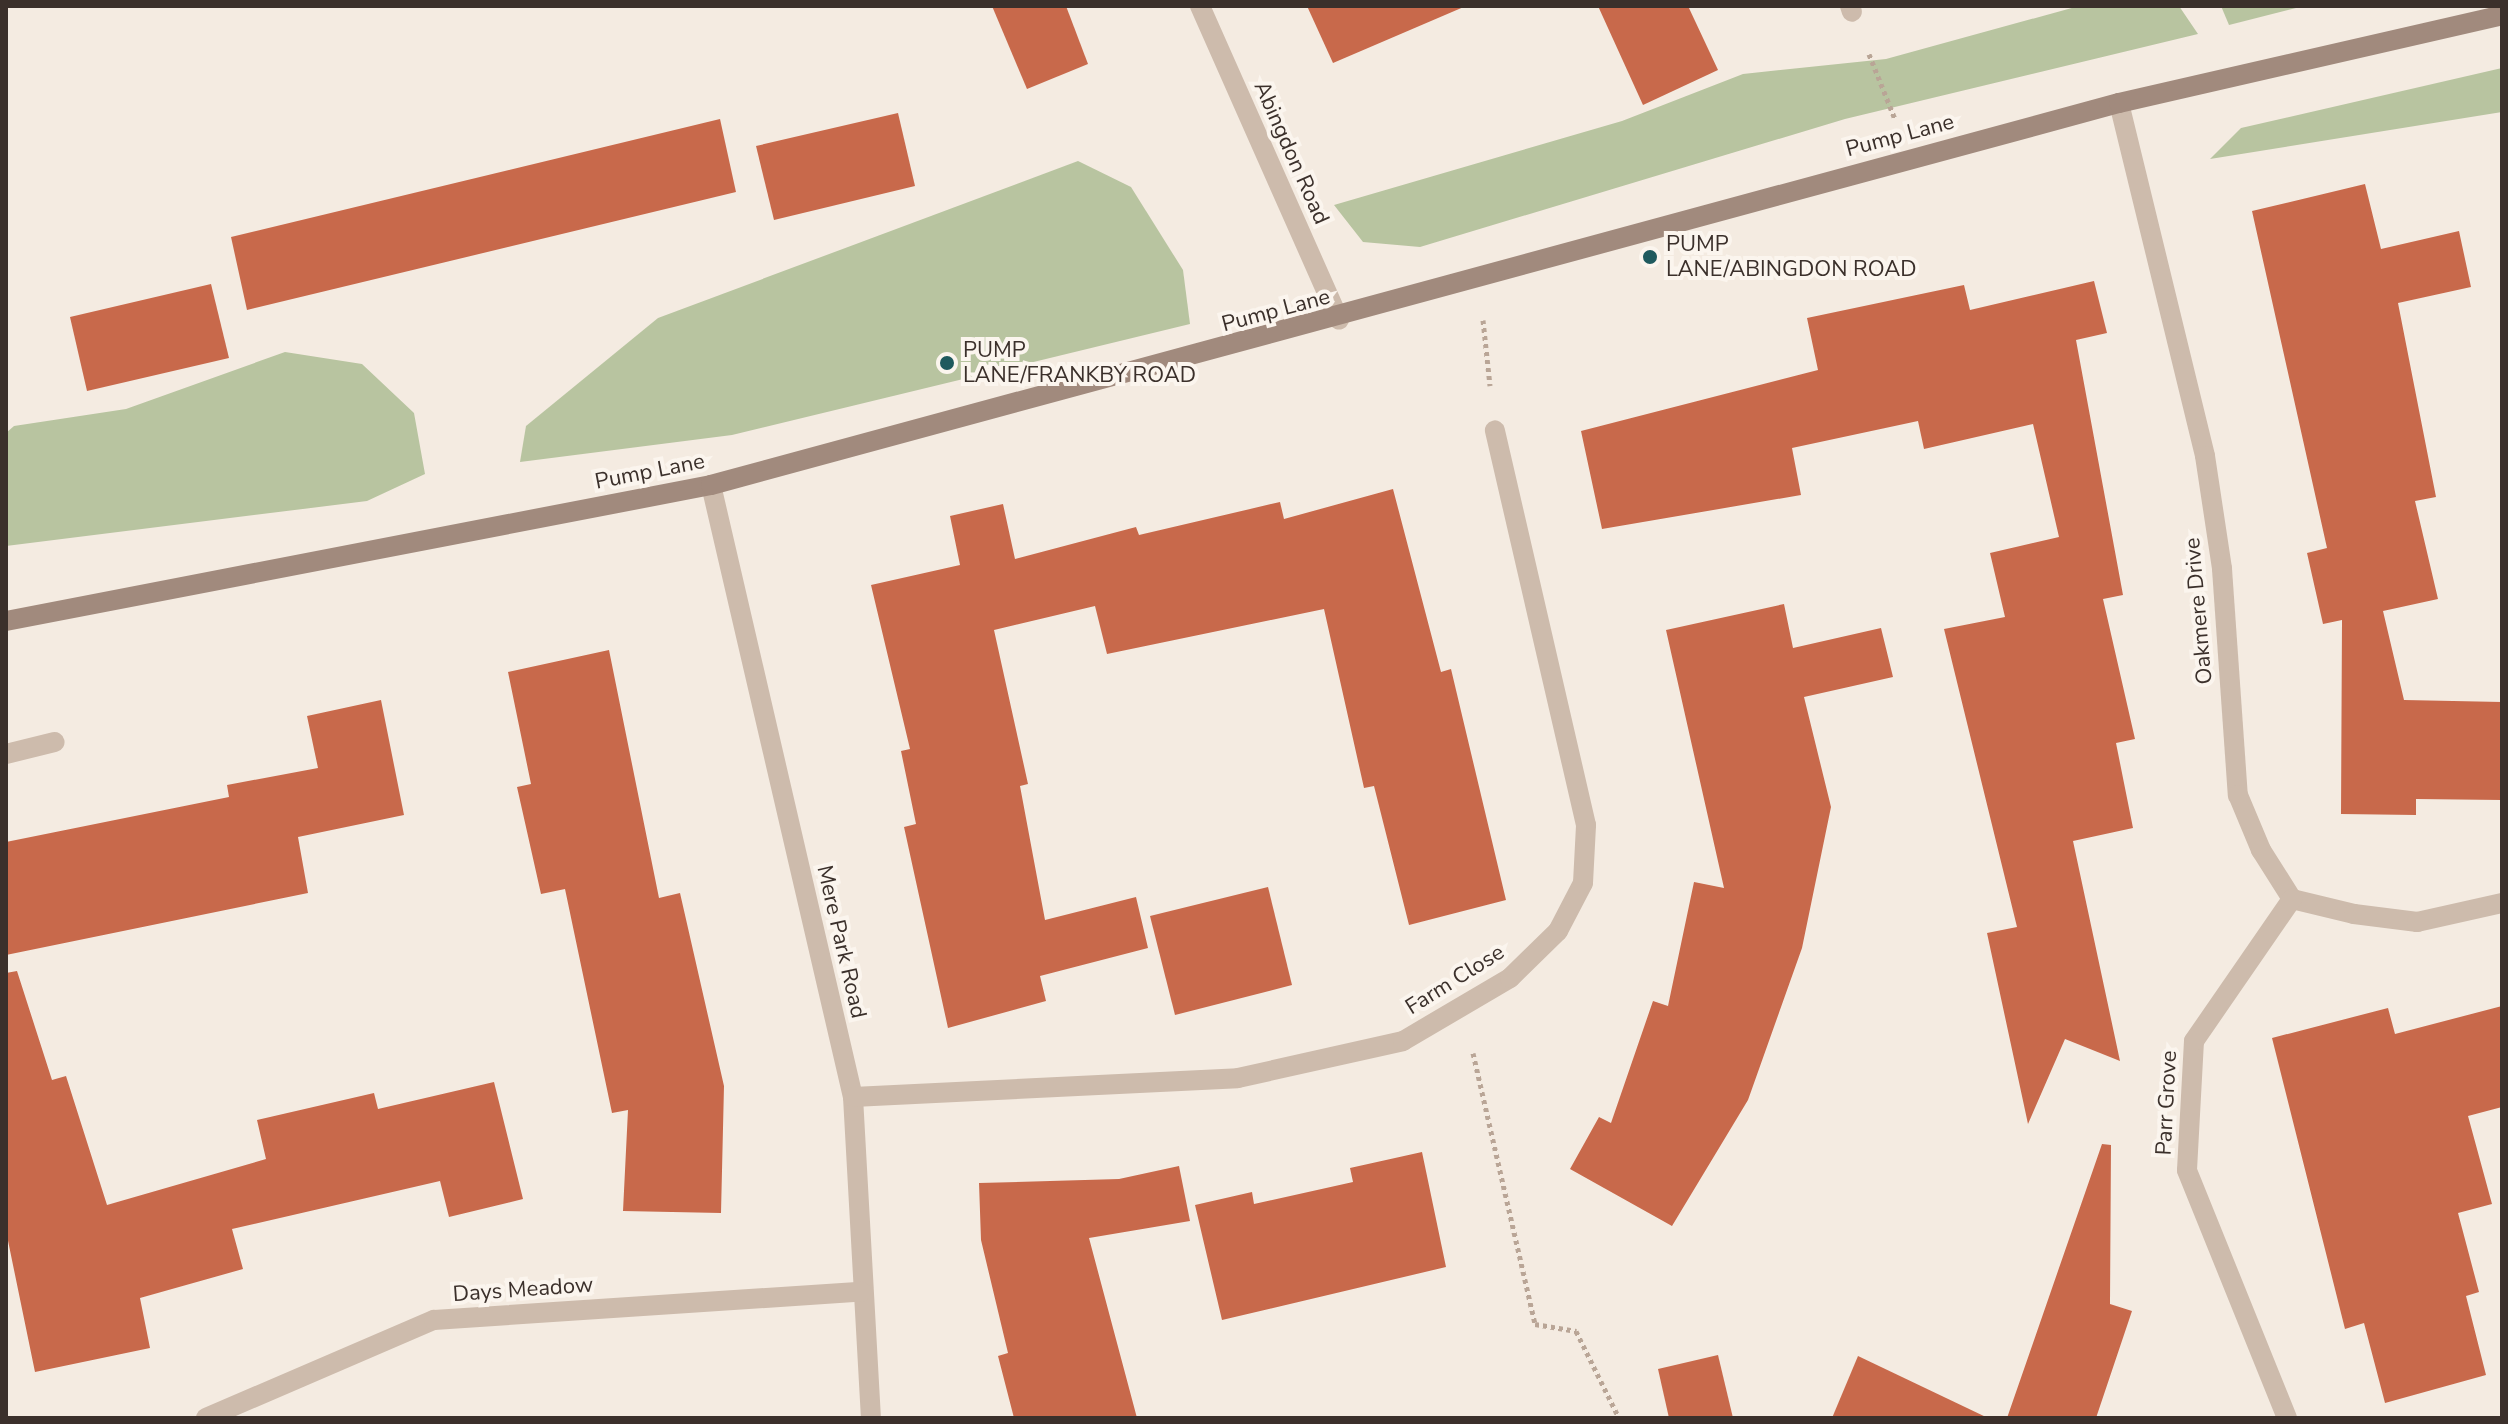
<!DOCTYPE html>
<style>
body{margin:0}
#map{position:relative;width:2508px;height:1424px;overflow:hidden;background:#f4ebe1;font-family:"Nunito Sans",sans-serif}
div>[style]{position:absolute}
.green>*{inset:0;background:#b8c4a0}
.building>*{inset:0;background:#c8694b}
.path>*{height:5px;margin-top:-2.5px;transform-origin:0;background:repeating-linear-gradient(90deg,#b9a596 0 4px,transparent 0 8px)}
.street>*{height:20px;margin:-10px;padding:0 10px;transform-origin:10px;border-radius:10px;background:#cdbbac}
.secondary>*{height:20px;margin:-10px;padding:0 10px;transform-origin:10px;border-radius:10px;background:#a18a7d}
.dots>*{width:22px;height:22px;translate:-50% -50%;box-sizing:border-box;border:4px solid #fbf5ee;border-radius:50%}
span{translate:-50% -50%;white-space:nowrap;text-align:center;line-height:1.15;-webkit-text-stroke:8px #fbf5ee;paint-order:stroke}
.street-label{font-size:22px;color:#3b302b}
.poi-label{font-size:22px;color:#3b302b}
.left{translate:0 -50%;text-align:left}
.frame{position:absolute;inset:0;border:8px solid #3b302b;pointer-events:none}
</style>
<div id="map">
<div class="green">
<div style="clip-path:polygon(2079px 6px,2179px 6px,2198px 34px,1845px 119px,1420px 247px,1363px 242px,1334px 205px,1622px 121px,1743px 74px,1886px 59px)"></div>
<div style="clip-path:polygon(2221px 6px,2304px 6px,2229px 25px)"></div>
<div style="clip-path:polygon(2502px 68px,2502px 112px,2210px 159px,2241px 128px)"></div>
<div style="clip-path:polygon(1078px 161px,1131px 187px,1183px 270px,1190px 324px,732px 435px,520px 462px,526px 426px,658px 318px)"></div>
<div style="clip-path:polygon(285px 352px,362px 364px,414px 413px,425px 474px,367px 501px,6px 546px,6px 433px,14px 426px,126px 409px)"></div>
</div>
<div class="building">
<div style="clip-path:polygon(992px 6px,1066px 6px,1088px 64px,1027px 89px)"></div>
<div style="clip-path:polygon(1307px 6px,1466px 6px,1333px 63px)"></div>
<div style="clip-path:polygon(1598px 6px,1688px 6px,1718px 70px,1643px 105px)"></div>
<div style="clip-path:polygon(898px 113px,915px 186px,774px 220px,756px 146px)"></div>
<div style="clip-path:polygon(720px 119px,736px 192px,247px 310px,231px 237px)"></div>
<div style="clip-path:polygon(2365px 184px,2381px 249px,2459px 231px,2471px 287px,2398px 303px,2436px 497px,2415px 501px,2438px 599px,2383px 611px,2404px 700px,2502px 702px,2502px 800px,2416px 799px,2416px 815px,2341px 814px,2342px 620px,2323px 624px,2307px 553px,2327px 548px,2252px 211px)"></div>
<div style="clip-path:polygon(2094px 281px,2107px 333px,2076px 340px,2123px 595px,2103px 599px,2135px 739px,2116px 743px,2133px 828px,2073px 841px,2120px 1061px,2065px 1039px,2028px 1124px,1987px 933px,2017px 927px,1944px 629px,2005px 617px,1990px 553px,2059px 537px,2033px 424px,1924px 449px,1918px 421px,1792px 448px,1801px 495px,1602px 529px,1581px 431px,1818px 370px,1807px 318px,1964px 285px,1970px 310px)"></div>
<div style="clip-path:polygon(211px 284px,229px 358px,87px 391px,70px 317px)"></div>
<div style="clip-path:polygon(1393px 489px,1441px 672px,1451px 669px,1506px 900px,1409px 925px,1374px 786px,1364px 788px,1324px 609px,1107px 654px,1095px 606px,994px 630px,1028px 784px,1020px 786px,1045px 920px,1136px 897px,1148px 948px,1040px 976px,1046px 1001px,948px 1028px,904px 827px,916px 824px,901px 751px,910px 749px,871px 585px,960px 565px,950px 516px,1003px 504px,1015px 559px,1136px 527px,1139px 535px,1280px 502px,1284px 519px)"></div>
<div style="clip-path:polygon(1784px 604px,1793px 648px,1881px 628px,1893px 677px,1804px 697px,1831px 807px,1802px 948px,1748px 1100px,1672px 1226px,1570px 1169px,1599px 1117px,1611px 1123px,1653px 1001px,1668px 1006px,1694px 882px,1724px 888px,1666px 630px)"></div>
<div style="clip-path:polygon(609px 650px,659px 898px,680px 893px,724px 1086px,721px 1213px,623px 1211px,628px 1110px,612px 1113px,565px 889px,541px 894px,517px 787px,531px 784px,508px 672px)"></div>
<div style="clip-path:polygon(381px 700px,404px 815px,298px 837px,308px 893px,6px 955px,6px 842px,229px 797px,227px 785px,318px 768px,307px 716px)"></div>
<div style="clip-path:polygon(1268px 887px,1292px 985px,1175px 1015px,1150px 916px)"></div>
<div style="clip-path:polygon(17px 971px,52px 1080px,66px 1076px,107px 1205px,266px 1159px,257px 1120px,374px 1093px,378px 1109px,494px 1082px,523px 1199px,449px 1217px,440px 1181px,232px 1229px,243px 1269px,140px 1298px,150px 1348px,35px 1372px,6px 1231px,6px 973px)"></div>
<div style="clip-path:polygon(2502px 1006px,2502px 1107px,2468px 1116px,2492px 1204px,2458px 1213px,2479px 1292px,2466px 1296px,2486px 1375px,2385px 1403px,2364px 1323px,2345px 1329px,2272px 1038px,2388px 1008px,2395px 1034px)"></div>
<div style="clip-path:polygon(2102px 1144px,2111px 1145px,2110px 1304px,2132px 1311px,2096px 1418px,2007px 1418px)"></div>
<div style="clip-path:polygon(1422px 1152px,1446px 1267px,1222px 1320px,1195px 1205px,1252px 1192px,1254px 1204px,1353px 1182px,1350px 1168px)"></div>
<div style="clip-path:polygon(1179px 1166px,1190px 1221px,1089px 1238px,1137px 1418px,1014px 1418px,998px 1356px,1008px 1353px,981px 1240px,979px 1183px,1119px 1179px)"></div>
<div style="clip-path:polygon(1718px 1355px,1733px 1418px,1669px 1418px,1658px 1369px)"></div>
<div style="clip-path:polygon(1858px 1356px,1988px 1418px,1832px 1418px)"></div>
</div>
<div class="path">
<div style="left:1869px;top:54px;width:70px;rotate:68.2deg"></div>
<div style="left:1483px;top:320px;width:66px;rotate:83.9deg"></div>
<div style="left:1473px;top:1053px;width:278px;rotate:77.1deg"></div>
<div style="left:1535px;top:1324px;width:42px;rotate:9.7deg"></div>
<div style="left:1576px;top:1331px;width:97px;rotate:63.7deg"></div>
</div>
<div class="street">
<div style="left:1200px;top:6px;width:343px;rotate:66.1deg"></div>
<div style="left:1850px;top:6px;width:6px;rotate:72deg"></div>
<div style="left:2119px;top:103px;width:363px;rotate:76.3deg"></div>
<div style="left:2205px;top:456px;width:114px;rotate:81.4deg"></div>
<div style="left:2222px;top:569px;width:227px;rotate:86deg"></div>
<div style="left:2238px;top:795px;width:60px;rotate:67.3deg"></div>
<div style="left:2261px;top:850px;width:58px;rotate:57.7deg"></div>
<div style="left:2292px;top:899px;width:64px;rotate:13.6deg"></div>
<div style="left:2354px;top:914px;width:64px;rotate:7.2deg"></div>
<div style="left:2417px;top:922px;width:87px;rotate:-12.6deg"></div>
<div style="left:711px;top:485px;width:628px;rotate:76.94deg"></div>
<div style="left:853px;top:1097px;width:322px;rotate:86.8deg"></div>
<div style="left:6px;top:754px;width:50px;rotate:-13.8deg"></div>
<div style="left:853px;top:1097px;width:385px;rotate:-2.8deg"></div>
<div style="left:1238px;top:1078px;width:169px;rotate:-12.6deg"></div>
<div style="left:1403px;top:1041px;width:124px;rotate:-30.5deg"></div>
<div style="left:1510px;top:978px;width:67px;rotate:-44.4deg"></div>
<div style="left:1558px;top:931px;width:54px;rotate:-62.5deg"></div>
<div style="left:1583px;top:883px;width:58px;rotate:-87deg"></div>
<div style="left:1586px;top:825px;width:405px;rotate:-103deg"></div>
<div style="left:206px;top:1418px;width:248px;rotate:-23.3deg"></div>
<div style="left:434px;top:1320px;width:428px;rotate:-3.8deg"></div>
<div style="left:2287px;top:1418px;width:267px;rotate:-112deg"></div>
<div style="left:2187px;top:1170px;width:129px;rotate:-86.9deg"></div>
<div style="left:2194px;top:1041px;width:173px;rotate:-55.4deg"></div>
</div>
<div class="secondary">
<div style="left:6px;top:621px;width:718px;rotate:-10.92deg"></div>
<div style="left:711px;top:485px;width:1459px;rotate:-15.18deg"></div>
<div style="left:2119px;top:103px;width:393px;rotate:-12.9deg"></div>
</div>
<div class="dots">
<div style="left:1650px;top:257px;background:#1f5a5e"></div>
<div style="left:947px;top:363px;background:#1f5a5e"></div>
</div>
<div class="street-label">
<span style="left:1900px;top:136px;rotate:-15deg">Pump Lane</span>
<span style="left:1291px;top:153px;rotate:66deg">Abingdon Road</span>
<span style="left:1276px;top:311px;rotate:-15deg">Pump Lane</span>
<span style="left:650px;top:472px;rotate:-11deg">Pump Lane</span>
<span style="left:2199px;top:611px;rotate:-95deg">Oakmere Drive</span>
<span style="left:841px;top:942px;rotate:77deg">Mere Park Road</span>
<span style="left:1455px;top:980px;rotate:-32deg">Farm Close</span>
<span style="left:2167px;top:1103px;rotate:-87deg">Parr Grove</span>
<span style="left:523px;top:1290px;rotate:-4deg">Days Meadow</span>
</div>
<div class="poi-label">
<span class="left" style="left:1666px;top:257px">PUMP<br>LANE/ABINGDON ROAD</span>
<span class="left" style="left:963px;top:363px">PUMP<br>LANE/FRANKBY ROAD</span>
</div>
<div class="frame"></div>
</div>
